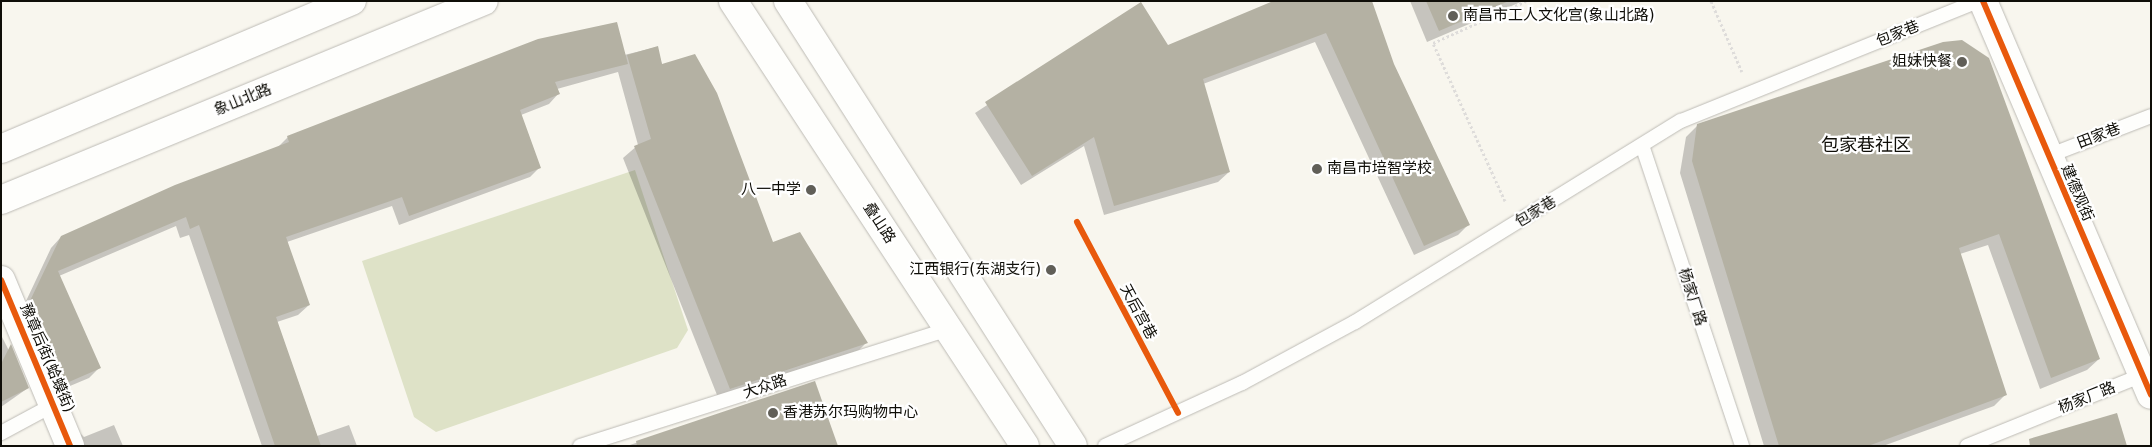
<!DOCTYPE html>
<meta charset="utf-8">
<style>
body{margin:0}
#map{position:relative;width:2152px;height:447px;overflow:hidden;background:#f8f6ee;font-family:"DejaVu Sans","Noto Sans SC",sans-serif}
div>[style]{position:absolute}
.green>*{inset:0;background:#dee2c7}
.shadow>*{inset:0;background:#0003}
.building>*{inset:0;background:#b4b1a3}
.path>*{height:3px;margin-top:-1.5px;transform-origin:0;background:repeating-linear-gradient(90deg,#dedcda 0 2.5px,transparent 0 5px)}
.roads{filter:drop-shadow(0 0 1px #bdbbb5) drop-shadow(0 0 1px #bdbbb5)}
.lane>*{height:14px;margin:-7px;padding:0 7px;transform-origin:7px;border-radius:7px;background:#fefefc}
.street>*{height:28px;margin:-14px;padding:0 14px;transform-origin:14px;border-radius:14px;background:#fefefc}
.secondary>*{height:28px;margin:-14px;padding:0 14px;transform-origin:14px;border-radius:14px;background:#fefefc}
.primary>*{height:28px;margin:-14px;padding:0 14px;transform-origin:14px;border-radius:14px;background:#fefefc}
.cycleway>*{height:6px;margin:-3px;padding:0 3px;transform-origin:3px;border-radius:3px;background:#e8590c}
.dots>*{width:14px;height:14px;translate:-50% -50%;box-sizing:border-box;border:2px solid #fff;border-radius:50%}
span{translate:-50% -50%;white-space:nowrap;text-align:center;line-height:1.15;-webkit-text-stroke:4.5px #fff;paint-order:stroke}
.poi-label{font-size:15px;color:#0f0e08}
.left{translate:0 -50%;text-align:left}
.right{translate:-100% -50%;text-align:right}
.street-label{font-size:15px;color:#0f0e08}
.quarter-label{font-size:18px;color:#0f0e08}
.frame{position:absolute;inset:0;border:2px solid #0f0e08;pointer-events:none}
</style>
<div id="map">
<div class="green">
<div style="clip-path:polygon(635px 170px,688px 330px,677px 348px,436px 432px,414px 417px,362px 261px)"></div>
</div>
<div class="shadow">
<div style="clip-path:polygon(1279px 1px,1393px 64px,1468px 225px,1458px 235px,1414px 255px,1315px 42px,1203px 84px,1229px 172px,1218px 182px,1104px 215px,1084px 146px,1021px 185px,975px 113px,1141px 4px,1168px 47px)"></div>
<div style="clip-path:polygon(1410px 1px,1523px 1px,1427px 42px)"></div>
<div style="clip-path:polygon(1943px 43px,2099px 359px,2087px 370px,2040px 389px,1988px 245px,1960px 254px,2005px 395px,1994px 406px,1883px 446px,1764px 446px,1680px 173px,1686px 137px,1698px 125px)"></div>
<div style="clip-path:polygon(657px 47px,662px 65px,772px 244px,866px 343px,855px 354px,719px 400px,623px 158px,638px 145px,618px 72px,557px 89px,559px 93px,549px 104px,521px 115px,540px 167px,530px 177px,399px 225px,392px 206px,287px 242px,309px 305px,298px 315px,277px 322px,317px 436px,349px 425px,357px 446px,262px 446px,189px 235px,180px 238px,176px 226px,59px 276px,99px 368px,89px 378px,51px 394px,19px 316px,51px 248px,61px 237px,277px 148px,288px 137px)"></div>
<div style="clip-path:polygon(1px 335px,28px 388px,1px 407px)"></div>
<div style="clip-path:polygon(814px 382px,836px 446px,627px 446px)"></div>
<div style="clip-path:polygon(114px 425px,123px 446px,72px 446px,81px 434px,84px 437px)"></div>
</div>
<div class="building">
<div style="clip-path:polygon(1273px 1px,1372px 1px,1394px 64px,1470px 225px,1424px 246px,1326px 33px,1203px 79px,1230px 172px,1114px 206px,1094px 137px,1032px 176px,985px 102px,1141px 2px,1168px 45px)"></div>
<div style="clip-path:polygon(1426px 1px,1509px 1px,1439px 31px)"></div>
<div style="clip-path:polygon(617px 22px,628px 64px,555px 82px,560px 94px,520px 110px,541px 168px,409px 216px,402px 197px,286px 237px,310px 305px,276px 317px,321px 446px,275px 446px,199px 225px,190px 229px,186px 217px,58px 271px,101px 368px,62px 385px,28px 305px,61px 236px,175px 185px,289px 142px,287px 136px,538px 39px)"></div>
<div style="clip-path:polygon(1962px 40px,1989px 58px,2100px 359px,2051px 378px,1999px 234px,1959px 248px,2007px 395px,1868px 446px,1779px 446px,1692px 161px,1697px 124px,1943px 42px)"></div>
<div style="clip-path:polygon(658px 46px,662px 64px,695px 54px,717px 93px,773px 242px,800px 232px,868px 343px,730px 389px,634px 146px,651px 139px,627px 55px)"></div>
<div style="clip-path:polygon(11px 344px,29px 388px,1px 402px,1px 364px)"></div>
<div style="clip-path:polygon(815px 381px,838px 446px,637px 446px,636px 441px)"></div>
<div style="clip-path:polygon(2117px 413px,2127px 446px,2030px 446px,2029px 439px)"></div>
</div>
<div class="path">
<div style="left:1711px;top:1px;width:77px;rotate:66.4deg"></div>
<div style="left:1505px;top:201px;width:174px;rotate:-114.5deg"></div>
<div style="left:1433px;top:43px;width:102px;rotate:-24.3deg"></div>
</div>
<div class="roads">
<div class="lane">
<div style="left:1643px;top:148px;width:314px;rotate:71.6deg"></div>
<div style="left:2048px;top:156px;width:110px;rotate:-21.2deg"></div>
<div style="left:1px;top:433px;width:59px;rotate:-28.3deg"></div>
<div style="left:580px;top:446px;width:387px;rotate:-17.6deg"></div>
<div style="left:1105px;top:446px;width:151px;rotate:-24.7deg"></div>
<div style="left:1242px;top:383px;width:128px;rotate:-28.4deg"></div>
<div style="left:1355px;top:322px;width:383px;rotate:-31.7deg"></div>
<div style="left:1681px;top:121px;width:320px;rotate:-22deg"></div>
<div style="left:1967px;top:446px;width:192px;rotate:-22deg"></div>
</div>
<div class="street">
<div style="left:1983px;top:1px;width:428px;rotate:66.9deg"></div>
<div style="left:1px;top:280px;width:180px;rotate:67.4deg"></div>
</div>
<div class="secondary">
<div style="left:733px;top:1px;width:532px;rotate:56.73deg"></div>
<div style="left:788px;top:1px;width:528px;rotate:57.36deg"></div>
</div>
<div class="primary">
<div style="left:1px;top:149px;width:381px;rotate:-22.9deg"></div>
<div style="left:1px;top:200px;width:522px;rotate:-22.39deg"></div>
</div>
</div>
<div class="cycleway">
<div style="left:1983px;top:1px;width:428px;rotate:66.9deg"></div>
<div style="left:1077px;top:222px;width:216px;rotate:62.1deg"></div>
<div style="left:1px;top:280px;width:180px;rotate:67.4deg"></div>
</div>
<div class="dots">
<div style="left:1453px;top:16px;background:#615f58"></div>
<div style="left:1962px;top:62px;background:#615f58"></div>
<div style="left:1317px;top:169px;background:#615f58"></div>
<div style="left:811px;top:190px;background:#615f58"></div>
<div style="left:1051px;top:270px;background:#615f58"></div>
<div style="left:773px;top:413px;background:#615f58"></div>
</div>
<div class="poi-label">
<span class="left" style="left:1463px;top:16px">南昌市工人文化宫(象山北路)</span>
<span class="right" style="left:1952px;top:62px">姐妹快餐</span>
<span class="left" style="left:1327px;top:169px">南昌市培智学校</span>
<span class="right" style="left:801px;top:190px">八一中学</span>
<span class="right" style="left:1041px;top:270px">江西银行(东湖支行)</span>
<span class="left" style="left:783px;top:413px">香港苏尔玛购物中心</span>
</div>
<div class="street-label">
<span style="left:1898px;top:34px;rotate:-22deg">包家巷</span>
<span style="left:243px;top:100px;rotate:-22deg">象山北路</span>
<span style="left:2099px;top:136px;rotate:-21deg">田家巷</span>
<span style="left:2077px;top:193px;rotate:67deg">建德观街</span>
<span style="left:1536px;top:212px;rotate:-31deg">包家巷</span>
<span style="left:879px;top:223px;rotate:57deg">叠山路</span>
<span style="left:1692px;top:297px;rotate:72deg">杨家厂路</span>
<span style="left:1138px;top:312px;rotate:62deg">天后宫巷</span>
<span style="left:47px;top:358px;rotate:67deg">豫章后街(蛤蟆街)</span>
<span style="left:765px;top:387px;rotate:-18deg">大众路</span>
<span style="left:2087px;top:398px;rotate:-22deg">杨家厂路</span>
</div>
<div class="quarter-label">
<span style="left:1866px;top:145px">包家巷社区</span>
</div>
<div class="frame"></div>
</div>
